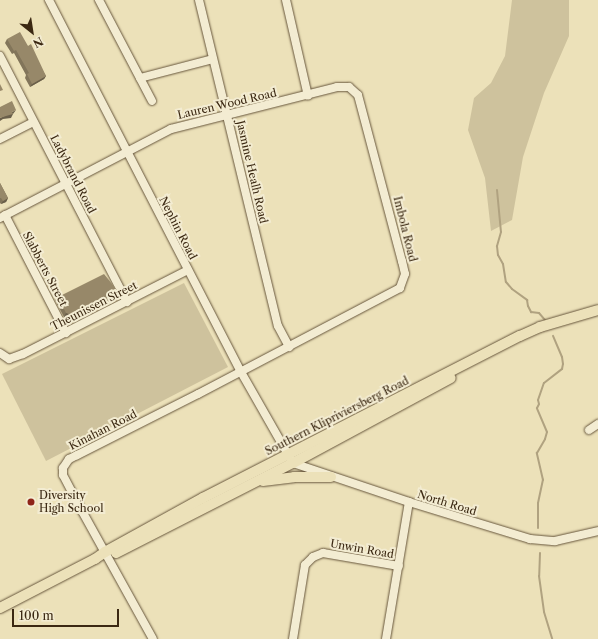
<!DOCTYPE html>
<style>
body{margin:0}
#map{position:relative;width:598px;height:639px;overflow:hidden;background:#ece1b9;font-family:"Libre Caslon Text",serif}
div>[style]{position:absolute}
.green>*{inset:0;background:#cec29d}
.stream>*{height:2px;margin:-1px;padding:0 1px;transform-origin:1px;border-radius:1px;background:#b0a280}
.roads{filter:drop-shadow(0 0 1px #67563c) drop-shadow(0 0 1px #67563c)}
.minor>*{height:8px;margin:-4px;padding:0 4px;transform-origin:4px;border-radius:4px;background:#f3ecd2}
.major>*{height:10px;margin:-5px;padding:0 5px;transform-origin:5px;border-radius:5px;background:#ece1b9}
.wall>*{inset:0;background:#82755a}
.shaded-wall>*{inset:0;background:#6a5f4a}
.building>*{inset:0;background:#978869}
.dots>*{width:11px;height:11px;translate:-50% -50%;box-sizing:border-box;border:2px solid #f3ecd2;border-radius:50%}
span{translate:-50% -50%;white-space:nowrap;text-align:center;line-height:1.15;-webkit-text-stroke:4px #f3ecd2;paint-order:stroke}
.street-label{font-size:11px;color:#3b2812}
.poi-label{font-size:11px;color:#3b2812}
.left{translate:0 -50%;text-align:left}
.north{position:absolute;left:12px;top:12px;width:40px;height:40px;-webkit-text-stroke:3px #f3ecd2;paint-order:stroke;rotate:150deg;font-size:11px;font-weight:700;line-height:16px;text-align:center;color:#3b2812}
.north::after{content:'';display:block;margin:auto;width:14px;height:18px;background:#3b2812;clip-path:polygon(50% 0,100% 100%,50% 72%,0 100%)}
.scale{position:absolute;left:12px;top:609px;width:107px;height:18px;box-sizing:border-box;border:2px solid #3b2812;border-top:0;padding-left:5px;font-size:12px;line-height:14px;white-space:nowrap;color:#3b2812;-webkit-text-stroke:3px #f3ecd2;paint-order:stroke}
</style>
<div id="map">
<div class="green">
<div style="clip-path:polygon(512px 0,569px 0,569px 36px,544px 93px,523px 157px,512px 220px,491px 231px,485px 178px,468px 130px,474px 98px,491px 83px,505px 56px)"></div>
<div style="clip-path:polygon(184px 283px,228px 367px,46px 461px,2px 374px)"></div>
</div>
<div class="stream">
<div style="left:497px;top:190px;width:42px;rotate:84.6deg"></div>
<div style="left:501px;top:232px;width:15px;rotate:106deg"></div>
<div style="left:497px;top:246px;width:9px;rotate:84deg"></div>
<div style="left:498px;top:255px;width:10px;rotate:61deg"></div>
<div style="left:503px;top:264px;width:18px;rotate:81deg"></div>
<div style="left:506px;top:282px;width:9px;rotate:49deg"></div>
<div style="left:512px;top:289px;width:19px;rotate:36deg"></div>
<div style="left:527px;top:300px;width:6px;rotate:81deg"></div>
<div style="left:528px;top:306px;width:7px;rotate:63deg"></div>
<div style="left:531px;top:312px;width:8px;rotate:7deg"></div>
<div style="left:539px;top:313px;width:9px;rotate:49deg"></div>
<div style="left:538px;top:528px;width:25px;rotate:-90deg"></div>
<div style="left:538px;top:503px;width:24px;rotate:-78deg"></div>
<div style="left:543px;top:480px;width:28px;rotate:-103deg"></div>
<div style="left:537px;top:453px;width:16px;rotate:-60deg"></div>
<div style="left:545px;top:439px;width:7px;rotate:-74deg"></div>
<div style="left:547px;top:432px;width:26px;rotate:-113deg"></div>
<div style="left:537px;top:408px;width:4px;rotate:-63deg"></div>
<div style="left:539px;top:404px;width:4px;rotate:-104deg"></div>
<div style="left:538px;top:400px;width:18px;rotate:-71deg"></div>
<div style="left:544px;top:383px;width:23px;rotate:-38deg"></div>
<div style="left:562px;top:369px;width:5px;rotate:-79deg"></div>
<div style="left:563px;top:364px;width:7px;rotate:-98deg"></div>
<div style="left:562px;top:357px;width:23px;rotate:-113deg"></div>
<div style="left:540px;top:553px;width:23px;rotate:92deg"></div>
<div style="left:539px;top:576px;width:36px;rotate:82deg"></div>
<div style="left:544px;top:612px;width:28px;rotate:73deg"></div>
</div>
<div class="roads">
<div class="minor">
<div style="left:49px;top:0;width:419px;rotate:62.7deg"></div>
<div style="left:241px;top:372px;width:105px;rotate:60.3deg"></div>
<div style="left:293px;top:463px;width:122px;rotate:18.6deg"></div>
<div style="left:409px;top:502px;width:127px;rotate:17deg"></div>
<div style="left:530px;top:539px;width:25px;rotate:5deg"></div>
<div style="left:555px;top:541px;width:44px;rotate:-13.1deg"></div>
<div style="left:99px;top:0;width:114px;rotate:62.3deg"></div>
<div style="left:199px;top:0;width:335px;rotate:76.4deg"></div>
<div style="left:278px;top:326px;width:24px;rotate:62deg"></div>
<div style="left:286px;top:0;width:98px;rotate:77.1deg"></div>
<div style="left:0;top:56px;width:277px;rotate:62.7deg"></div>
<div style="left:140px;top:78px;width:75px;rotate:-14.6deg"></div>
<div style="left:0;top:139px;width:37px;rotate:-27deg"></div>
<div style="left:5px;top:215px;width:133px;rotate:62.7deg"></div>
<div style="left:0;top:218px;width:193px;rotate:-27.5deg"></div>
<div style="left:171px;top:129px;width:171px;rotate:-14.2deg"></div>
<div style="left:337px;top:87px;width:12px"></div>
<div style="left:349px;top:87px;width:12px;rotate:42deg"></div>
<div style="left:358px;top:95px;width:172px;rotate:75.2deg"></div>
<div style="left:402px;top:261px;width:13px;rotate:77deg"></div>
<div style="left:405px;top:274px;width:15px;rotate:110deg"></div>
<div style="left:400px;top:288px;width:228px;rotate:152.3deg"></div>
<div style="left:198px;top:394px;width:136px;rotate:153.2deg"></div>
<div style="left:77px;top:455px;width:9px;rotate:153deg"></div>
<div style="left:69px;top:459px;width:11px;rotate:124deg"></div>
<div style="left:63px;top:468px;width:7px;rotate:90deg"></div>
<div style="left:63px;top:475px;width:41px;rotate:62.2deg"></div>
<div style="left:82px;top:511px;width:146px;rotate:61deg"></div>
<div style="left:0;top:353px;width:11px;rotate:34deg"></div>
<div style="left:9px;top:359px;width:15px;rotate:-20deg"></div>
<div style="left:23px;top:354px;width:185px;rotate:-27deg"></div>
<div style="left:589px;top:430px;width:11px;rotate:-34deg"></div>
<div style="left:293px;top:639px;width:75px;rotate:-80.8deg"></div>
<div style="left:305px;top:565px;width:11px;rotate:-45deg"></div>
<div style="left:313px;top:557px;width:11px;rotate:-22deg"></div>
<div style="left:323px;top:553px;width:77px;rotate:9.7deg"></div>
<div style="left:386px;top:639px;width:139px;rotate:-80.5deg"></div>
</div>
<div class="major">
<div style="left:263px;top:481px;width:31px;rotate:-7deg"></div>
<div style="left:294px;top:477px;width:37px"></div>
<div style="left:116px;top:553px;width:199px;rotate:-27deg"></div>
<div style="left:293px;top:463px;width:179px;rotate:-28.3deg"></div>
<div style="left:0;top:608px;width:107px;rotate:-27.3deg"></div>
<div style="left:95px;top:559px;width:12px;rotate:-35deg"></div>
<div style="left:105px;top:552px;width:112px;rotate:-28.9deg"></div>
<div style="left:203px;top:498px;width:356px;rotate:-27.1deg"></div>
<div style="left:520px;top:336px;width:22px;rotate:-24deg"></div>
<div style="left:540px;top:327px;width:60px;rotate:-16.3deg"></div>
</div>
</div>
<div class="wall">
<div style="clip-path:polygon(7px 39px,28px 46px,46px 76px,44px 79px,30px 87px,25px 78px,26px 75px,14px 53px,12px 54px,5px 43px)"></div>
<div style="clip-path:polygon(0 183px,8px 198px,6px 202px,1px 204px,0 203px)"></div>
<div style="clip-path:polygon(58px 297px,114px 298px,111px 301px,94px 310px,93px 309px,72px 320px,64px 317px,55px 300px)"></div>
</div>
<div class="shaded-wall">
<div style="clip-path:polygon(46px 76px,44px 79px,30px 87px,32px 84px)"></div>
<div style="clip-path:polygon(16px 110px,13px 114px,12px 114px,13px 114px,11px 118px,3px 119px,0 121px,0 118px)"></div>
<div style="clip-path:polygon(8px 198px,6px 202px,1px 204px,3px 201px)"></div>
<div style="clip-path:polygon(114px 298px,111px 301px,94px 310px,96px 307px)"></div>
<div style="clip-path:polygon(95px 306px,93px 309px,72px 320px,64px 317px,66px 313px)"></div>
</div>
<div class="building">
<div style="clip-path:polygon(20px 32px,28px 46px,31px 44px,46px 76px,32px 84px,27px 74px,29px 73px,16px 50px,14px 51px,7px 39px)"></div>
<div style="clip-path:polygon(0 84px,3px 90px,0 91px)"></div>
<div style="clip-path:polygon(12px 101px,16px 110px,12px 112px,13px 114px,6px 116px,0 118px,0 107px)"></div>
<div style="clip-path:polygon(0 183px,8px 198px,3px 201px,1px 198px,0 198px)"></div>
<div style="clip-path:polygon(104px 274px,117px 290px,114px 298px,96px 307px,95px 306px,74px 316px,66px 313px,58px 297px)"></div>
</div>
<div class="dots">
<div style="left:31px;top:502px;background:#8f2418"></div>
</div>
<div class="street-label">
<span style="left:227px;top:104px;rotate:-13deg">Lauren Wood Road</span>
<span style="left:252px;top:172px;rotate:77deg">Jasmine Healh Road</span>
<span style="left:73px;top:174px;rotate:63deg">Ladybrand Road</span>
<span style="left:178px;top:228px;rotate:63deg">Nephin Road</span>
<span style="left:405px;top:229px;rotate:76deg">Imbola Road</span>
<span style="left:45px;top:269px;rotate:62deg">Slabberts Street</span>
<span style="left:94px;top:306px;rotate:-27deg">Theunissen Street</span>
<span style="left:337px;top:416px;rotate:-27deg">Southern Klipriviersberg Road</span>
<span style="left:103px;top:430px;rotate:-27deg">Kinahan Road</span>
<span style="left:447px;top:503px;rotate:17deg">North Road</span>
<span style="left:362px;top:549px;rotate:10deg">Unwin Road</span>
</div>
<div class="poi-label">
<span class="left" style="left:39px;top:502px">Diversity<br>High School</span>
</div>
<div class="north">N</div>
<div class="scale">100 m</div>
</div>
